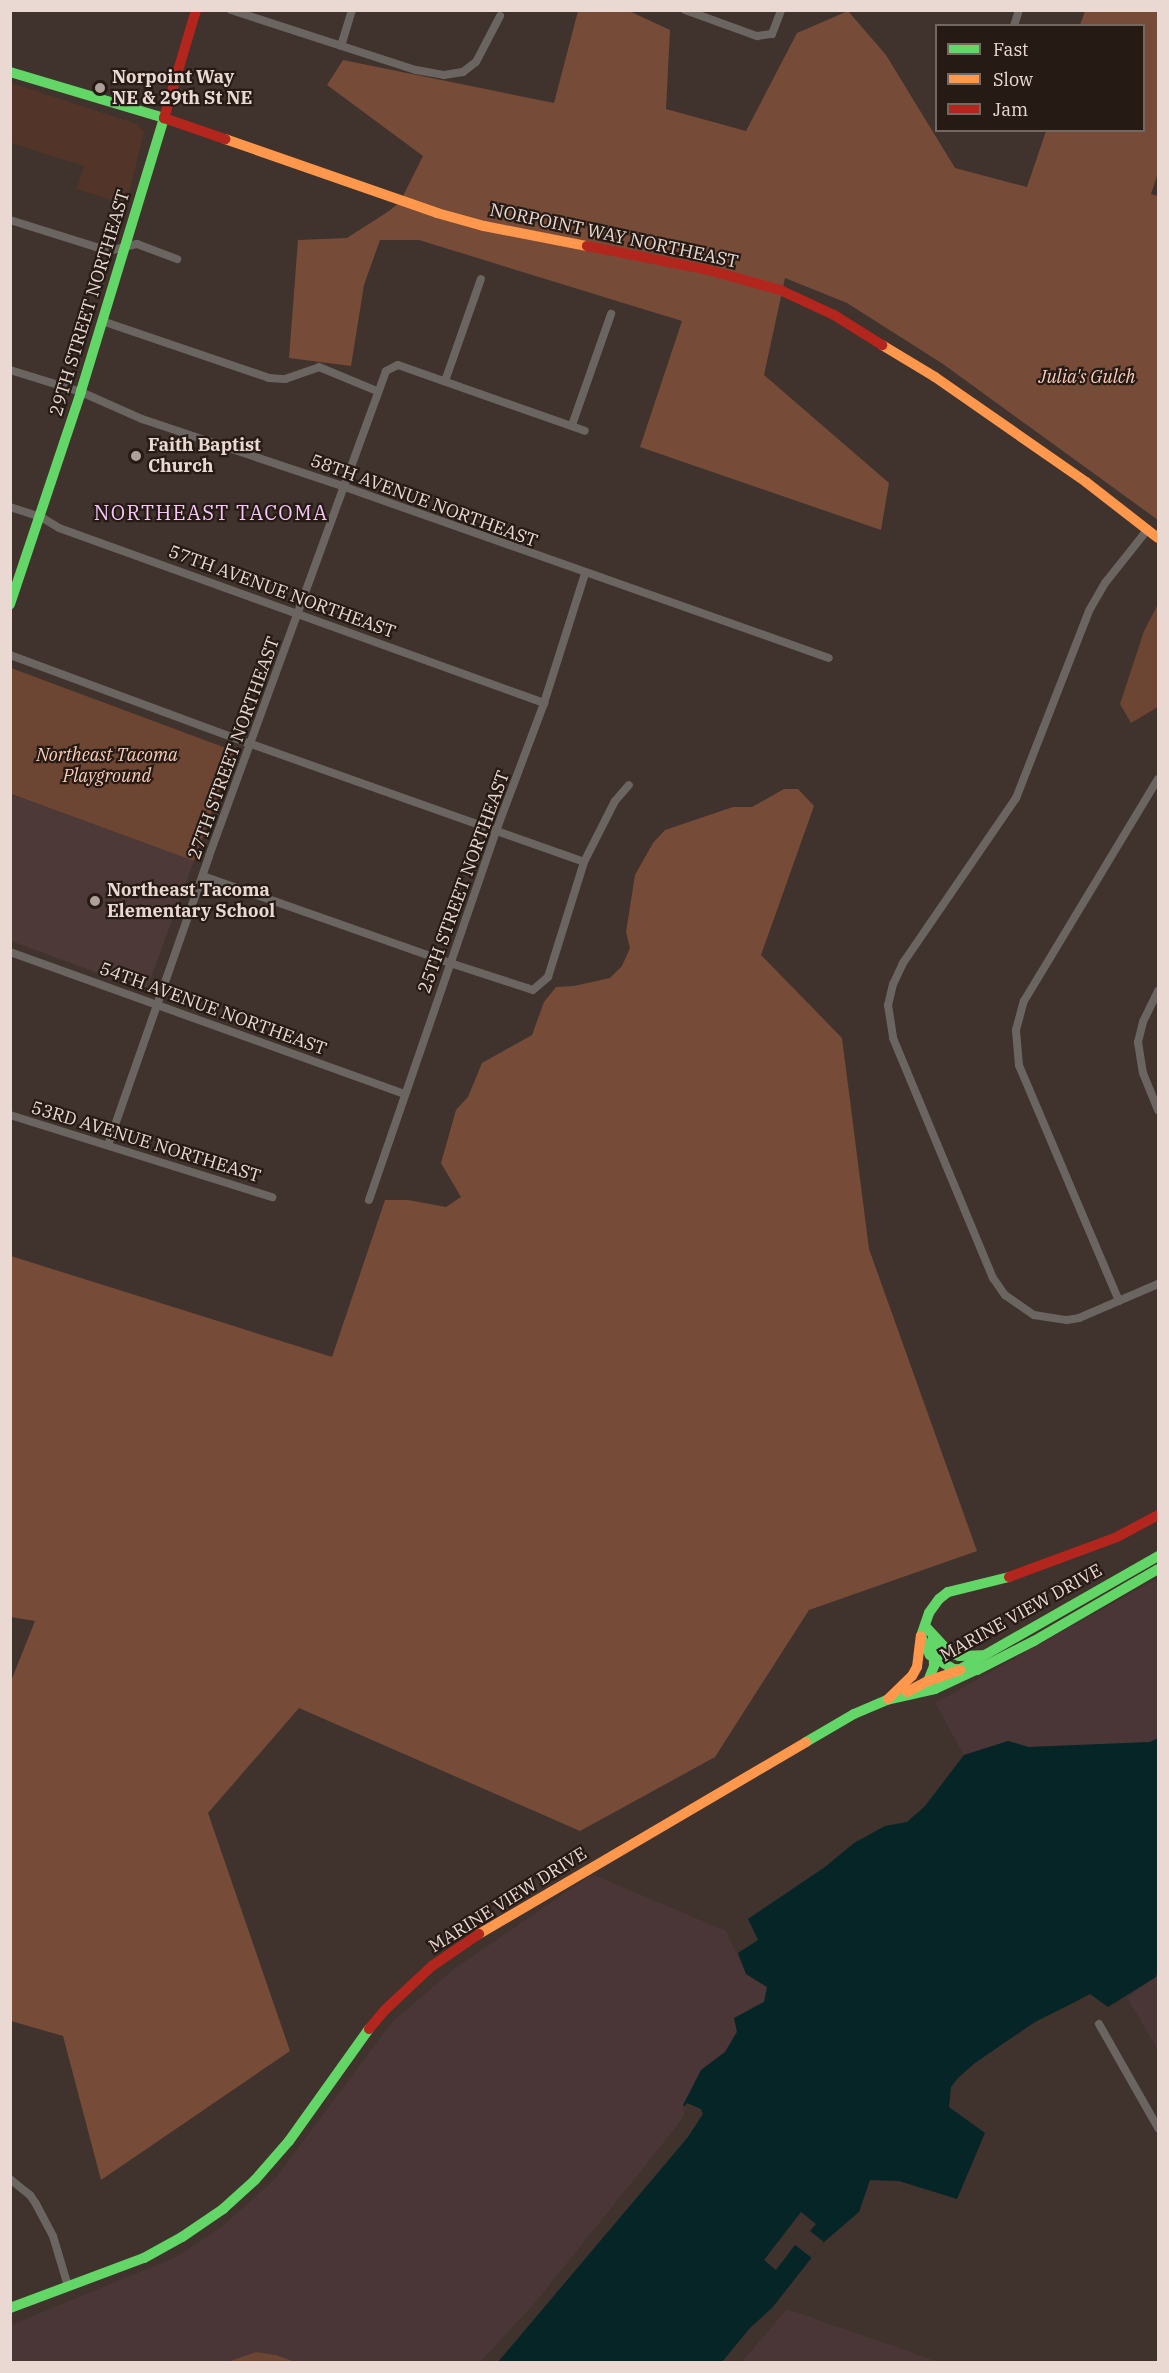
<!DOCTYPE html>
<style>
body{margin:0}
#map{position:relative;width:1169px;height:2373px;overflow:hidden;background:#40322c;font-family:"IBM Plex Serif",serif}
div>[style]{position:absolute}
.built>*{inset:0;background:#523528}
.industrial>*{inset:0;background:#4a3636}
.education>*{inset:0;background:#4d3938}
.green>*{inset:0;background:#6c4533}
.forest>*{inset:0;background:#764c39}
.water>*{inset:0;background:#062526}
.pier>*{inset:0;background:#40322c}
.street>*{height:8px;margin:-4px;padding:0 4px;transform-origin:4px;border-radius:4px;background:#6b6561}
.fast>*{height:10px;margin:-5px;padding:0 5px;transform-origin:5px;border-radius:5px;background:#63d668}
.slow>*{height:10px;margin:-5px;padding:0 5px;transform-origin:5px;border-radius:5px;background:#ff974d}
.jam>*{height:10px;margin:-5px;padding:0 5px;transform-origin:5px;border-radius:5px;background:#b3261e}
.dots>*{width:16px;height:16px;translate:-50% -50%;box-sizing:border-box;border:3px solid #261a15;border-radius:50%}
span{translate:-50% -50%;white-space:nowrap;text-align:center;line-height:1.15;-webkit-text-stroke:4.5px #261a15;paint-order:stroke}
.poi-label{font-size:18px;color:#ead9d2;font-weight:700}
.left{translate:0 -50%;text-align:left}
.street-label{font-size:18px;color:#ead9d2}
.park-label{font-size:18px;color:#fccdb8;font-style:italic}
.neighbourhood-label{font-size:20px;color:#f5c8f8;letter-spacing:1.5px}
.frame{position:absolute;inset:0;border:12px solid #ead9d2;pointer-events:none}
.legend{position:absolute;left:935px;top:24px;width:210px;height:108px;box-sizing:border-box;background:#261a15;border:2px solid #746661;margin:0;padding:8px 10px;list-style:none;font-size:18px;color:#ead9d2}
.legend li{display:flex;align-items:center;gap:12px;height:30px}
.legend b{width:30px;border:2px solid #746661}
</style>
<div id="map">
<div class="built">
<div style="clip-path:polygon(11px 83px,137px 124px,144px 132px,126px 205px,77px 189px,84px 166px,11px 143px)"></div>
</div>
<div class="industrial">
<div style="clip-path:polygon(1158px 1578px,1158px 1738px,1150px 1742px,1028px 1747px,1008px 1741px,964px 1755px,935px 1703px)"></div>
<div style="clip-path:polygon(592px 1874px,726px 1931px,746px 1974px,767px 1987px,764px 2002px,750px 2008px,725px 2052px,701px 2070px,689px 2111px,555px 2281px,483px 2362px,295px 2362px,256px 2352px,227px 2362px,11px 2362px,11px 2325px,176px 2257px,220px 2228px,275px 2179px,392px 2022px,454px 1969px)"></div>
<div style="clip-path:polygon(1158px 1969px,1158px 2050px,1127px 1997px,1156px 1977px)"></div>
<div style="clip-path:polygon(787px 2309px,939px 2362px,742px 2362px)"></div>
</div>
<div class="education">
<div style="clip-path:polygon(10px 794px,194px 861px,146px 991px,11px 941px)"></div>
</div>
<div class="green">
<div style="clip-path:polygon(1158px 604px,1158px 707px,1131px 723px,1120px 704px,1144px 631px)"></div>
<div style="clip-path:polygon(11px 668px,234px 751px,194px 861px,11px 794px)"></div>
<div style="clip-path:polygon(256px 2352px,276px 2355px,295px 2362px,227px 2362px)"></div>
</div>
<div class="forest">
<div style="clip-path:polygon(578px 11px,629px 11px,670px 30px,666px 109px,746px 131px,797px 33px,848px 11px,886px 55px,955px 168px,1027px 187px,1046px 131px,1144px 130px,1144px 26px,1080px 25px,1085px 11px,1158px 11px,1158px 173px,1151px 194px,1158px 196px,1158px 520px,943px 364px,847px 303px,785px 278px,764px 375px,889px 483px,881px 530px,640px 447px,682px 321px,419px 240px,380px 240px,364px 285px,351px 366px,289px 358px,298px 240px,347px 238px,389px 211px,400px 202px,423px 156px,327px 85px,343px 60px,554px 103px)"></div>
<div style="clip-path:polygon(784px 789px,798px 789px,814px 806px,761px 955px,842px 1038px,869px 1249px,977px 1551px,809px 1610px,715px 1757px,580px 1831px,299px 1708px,208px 1813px,290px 2051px,101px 2180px,63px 2036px,11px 2021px,11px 1681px,35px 1621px,11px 1617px,11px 1256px,332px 1357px,385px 1200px,408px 1200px,446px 1207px,461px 1197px,441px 1163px,456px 1110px,468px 1097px,482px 1063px,532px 1035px,544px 1002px,556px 987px,574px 986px,610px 978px,622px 966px,630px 948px,626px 932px,635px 875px,653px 843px,665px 830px,733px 807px,752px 807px)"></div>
</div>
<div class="water">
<div style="clip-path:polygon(1158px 1738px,1158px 1969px,1156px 1977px,1108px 2007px,1090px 1994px,1071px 2004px,1035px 2022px,975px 2063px,958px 2078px,951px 2087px,949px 2107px,985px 2133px,957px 2199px,899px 2181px,870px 2180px,859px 2212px,824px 2242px,772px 2308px,750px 2328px,722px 2362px,483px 2362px,555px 2281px,689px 2111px,683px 2105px,701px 2070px,725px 2052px,737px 2032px,734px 2018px,764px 2002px,767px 1987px,746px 1974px,738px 1953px,758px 1940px,748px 1919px,825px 1867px,854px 1843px,885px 1826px,907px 1822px,925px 1806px,964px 1755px,1008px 1741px,1029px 1747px,1150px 1742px)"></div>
</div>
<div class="pier">
<div style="clip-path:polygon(687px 2103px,701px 2109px,703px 2114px,688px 2137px,498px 2362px,480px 2362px,534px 2304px,681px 2121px,685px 2112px,683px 2108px)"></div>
<div style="clip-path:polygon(801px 2212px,816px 2224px,810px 2231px,824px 2242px,812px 2258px,795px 2245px,776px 2270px,764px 2260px)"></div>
</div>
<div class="street">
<div style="left:231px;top:10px;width:194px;rotate:18deg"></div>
<div style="left:416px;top:70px;width:28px;rotate:10deg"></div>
<div style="left:444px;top:75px;width:19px;rotate:-9deg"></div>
<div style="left:463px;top:72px;width:16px;rotate:-38deg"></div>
<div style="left:476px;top:62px;width:52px;rotate:-62.4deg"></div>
<div style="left:685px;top:10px;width:77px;rotate:19.9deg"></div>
<div style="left:757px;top:36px;width:15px;rotate:-8deg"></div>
<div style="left:772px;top:34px;width:26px;rotate:-69deg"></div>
<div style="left:1014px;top:26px;width:17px;rotate:-73deg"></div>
<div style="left:341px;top:46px;width:38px;rotate:-73deg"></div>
<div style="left:10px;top:220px;width:104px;rotate:17.4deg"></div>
<div style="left:109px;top:251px;width:29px;rotate:-14deg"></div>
<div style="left:137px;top:244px;width:43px;rotate:20.6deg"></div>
<div style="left:102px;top:321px;width:176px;rotate:18.8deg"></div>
<div style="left:269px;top:378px;width:16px;rotate:4deg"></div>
<div style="left:285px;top:379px;width:36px;rotate:-19deg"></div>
<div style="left:319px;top:367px;width:63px;rotate:22.5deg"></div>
<div style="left:10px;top:370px;width:74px;rotate:17.2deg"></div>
<div style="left:81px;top:392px;width:67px;rotate:23.9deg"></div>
<div style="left:142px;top:419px;width:214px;rotate:18.5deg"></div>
<div style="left:345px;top:487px;width:513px;rotate:19.46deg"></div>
<div style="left:445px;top:381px;width:108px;rotate:-70.6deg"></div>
<div style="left:572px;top:425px;width:118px;rotate:-70.6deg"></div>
<div style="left:10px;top:507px;width:33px;rotate:18deg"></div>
<div style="left:41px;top:517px;width:21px;rotate:31deg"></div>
<div style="left:59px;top:528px;width:516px;rotate:19.84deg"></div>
<div style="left:1148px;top:529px;width:69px;rotate:128.5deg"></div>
<div style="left:1105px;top:583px;width:32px;rotate:120deg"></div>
<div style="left:1089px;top:611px;width:201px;rotate:111.3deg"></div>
<div style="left:1016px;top:798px;width:200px;rotate:124.4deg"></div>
<div style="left:903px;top:963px;width:23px;rotate:115deg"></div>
<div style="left:893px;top:984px;width:22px;rotate:103deg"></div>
<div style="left:888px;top:1005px;width:33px;rotate:81deg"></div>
<div style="left:893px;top:1038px;width:260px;rotate:67.4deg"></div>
<div style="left:993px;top:1278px;width:21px;rotate:55deg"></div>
<div style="left:1005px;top:1295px;width:35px;rotate:35deg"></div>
<div style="left:1034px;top:1315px;width:33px;rotate:9deg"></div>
<div style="left:1067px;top:1320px;width:12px;rotate:-9deg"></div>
<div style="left:1079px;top:1318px;width:86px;rotate:-23.3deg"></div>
<div style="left:10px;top:655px;width:257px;rotate:20.3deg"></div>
<div style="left:251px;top:744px;width:353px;rotate:19.5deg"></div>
<div style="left:203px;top:876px;width:262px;rotate:19.4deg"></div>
<div style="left:450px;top:963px;width:87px;rotate:18deg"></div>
<div style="left:533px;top:990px;width:20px;rotate:-41deg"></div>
<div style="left:548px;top:977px;width:121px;rotate:-72.6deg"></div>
<div style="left:584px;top:862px;width:68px;rotate:-63.1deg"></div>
<div style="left:615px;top:801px;width:21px;rotate:-49deg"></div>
<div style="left:10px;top:952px;width:420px;rotate:19.8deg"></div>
<div style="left:1158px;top:991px;width:34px;rotate:116deg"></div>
<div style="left:1143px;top:1022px;width:21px;rotate:104deg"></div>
<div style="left:1138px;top:1042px;width:31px;rotate:81deg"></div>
<div style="left:1143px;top:1073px;width:40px;rotate:68deg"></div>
<div style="left:10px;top:1115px;width:275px;rotate:17.4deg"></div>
<div style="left:108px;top:1145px;width:306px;rotate:-70.7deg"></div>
<div style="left:209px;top:856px;width:516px;rotate:-69.95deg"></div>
<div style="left:386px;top:371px;width:13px;rotate:-27deg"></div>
<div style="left:398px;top:365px;width:198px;rotate:19.4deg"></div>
<div style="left:369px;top:1200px;width:390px;rotate:-71deg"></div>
<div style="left:496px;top:831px;width:137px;rotate:-69.4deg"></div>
<div style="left:544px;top:703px;width:135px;rotate:-72.4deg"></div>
<div style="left:1119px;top:1301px;width:256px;rotate:-113deg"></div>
<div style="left:1019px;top:1065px;width:35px;rotate:-95deg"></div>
<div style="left:1016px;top:1030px;width:30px;rotate:-75deg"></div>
<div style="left:1024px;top:1001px;width:259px;rotate:-58.9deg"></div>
<div style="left:1099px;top:2024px;width:120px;rotate:60.4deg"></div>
<div style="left:10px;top:2179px;width:26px;rotate:39deg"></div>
<div style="left:30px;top:2195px;width:11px;rotate:56deg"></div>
<div style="left:36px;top:2204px;width:36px;rotate:62deg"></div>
<div style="left:53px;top:2236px;width:52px;rotate:73.3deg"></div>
</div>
<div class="fast">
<div style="left:10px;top:72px;width:161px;rotate:16.6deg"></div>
<div style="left:164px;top:118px;width:286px;rotate:106.9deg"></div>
<div style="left:81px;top:392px;width:224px;rotate:108.5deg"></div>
<div style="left:1009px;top:1577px;width:63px;rotate:166.2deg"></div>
<div style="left:948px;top:1592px;width:11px;rotate:142deg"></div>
<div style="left:939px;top:1599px;width:17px;rotate:126deg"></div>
<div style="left:929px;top:1613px;width:24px;rotate:109deg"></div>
<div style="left:921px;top:1636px;width:21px;rotate:65deg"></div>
<div style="left:930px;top:1655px;width:27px;rotate:31deg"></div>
<div style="left:953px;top:1669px;width:24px;rotate:2deg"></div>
<div style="left:977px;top:1670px;width:64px;rotate:-27deg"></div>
<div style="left:1034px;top:1641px;width:143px;rotate:-30.1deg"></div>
<div style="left:925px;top:1626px;width:37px;rotate:47deg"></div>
<div style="left:950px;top:1653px;width:9px;rotate:18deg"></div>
<div style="left:959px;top:1656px;width:23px;rotate:-2deg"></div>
<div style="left:962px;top:1668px;width:226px;rotate:-29.7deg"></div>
<div style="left:928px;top:1681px;width:16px;rotate:-68deg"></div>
<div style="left:934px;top:1666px;width:30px;rotate:-92deg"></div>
<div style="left:806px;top:1742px;width:56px;rotate:-30.3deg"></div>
<div style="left:854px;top:1714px;width:36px;rotate:-23deg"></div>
<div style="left:887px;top:1700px;width:49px;rotate:-12.9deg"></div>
<div style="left:935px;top:1689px;width:45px;rotate:-24.9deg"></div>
<div style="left:10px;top:2308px;width:143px;rotate:-20.5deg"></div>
<div style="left:144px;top:2258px;width:43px;rotate:-28.9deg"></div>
<div style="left:182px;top:2237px;width:50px;rotate:-34.3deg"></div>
<div style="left:223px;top:2209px;width:43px;rotate:-42.2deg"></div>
<div style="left:255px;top:2180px;width:52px;rotate:-48.9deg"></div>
<div style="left:289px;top:2141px;width:138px;rotate:-54.5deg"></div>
</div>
<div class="slow">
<div style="left:225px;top:139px;width:225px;rotate:19.2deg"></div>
<div style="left:437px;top:213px;width:49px;rotate:15.5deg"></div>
<div style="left:484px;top:226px;width:105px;rotate:11deg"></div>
<div style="left:882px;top:345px;width:62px;rotate:31.1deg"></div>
<div style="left:935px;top:377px;width:184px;rotate:34.8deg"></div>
<div style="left:1086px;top:482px;width:91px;rotate:37.9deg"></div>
<div style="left:907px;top:1692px;width:24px;rotate:-28deg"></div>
<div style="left:928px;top:1681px;width:34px;rotate:-19deg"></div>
<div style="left:888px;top:1699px;width:33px;rotate:-44deg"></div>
<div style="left:912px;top:1676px;width:10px;rotate:-61deg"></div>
<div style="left:917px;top:1667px;width:31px;rotate:-83deg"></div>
<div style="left:479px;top:1934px;width:379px;rotate:-30.4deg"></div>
</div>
<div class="jam">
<div style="left:196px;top:10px;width:113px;rotate:106.5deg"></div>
<div style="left:164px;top:118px;width:65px;rotate:19deg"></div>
<div style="left:587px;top:246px;width:123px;rotate:11.2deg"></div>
<div style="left:708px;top:270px;width:75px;rotate:15.5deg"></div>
<div style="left:780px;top:290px;width:60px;rotate:24.8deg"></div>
<div style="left:834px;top:315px;width:57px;rotate:32deg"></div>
<div style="left:1009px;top:1577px;width:115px;rotate:-20.3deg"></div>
<div style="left:1117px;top:1537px;width:47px;rotate:-28.2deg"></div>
<div style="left:369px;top:2029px;width:26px;rotate:-50deg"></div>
<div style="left:386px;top:2009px;width:63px;rotate:-43.1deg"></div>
<div style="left:432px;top:1966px;width:57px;rotate:-34.2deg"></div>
</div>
<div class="dots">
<div style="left:100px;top:88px;background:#ae9f98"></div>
<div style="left:136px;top:456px;background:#ae9f98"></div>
<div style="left:95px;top:901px;background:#ae9f98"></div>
</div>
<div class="poi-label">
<span class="left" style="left:112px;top:88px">Norpoint Way<br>NE &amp; 29th St NE</span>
<span class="left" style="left:148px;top:456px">Faith Baptist<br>Church</span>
<span class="left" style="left:107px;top:901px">Northeast Tacoma<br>Elementary School</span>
</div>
<div class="street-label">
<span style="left:614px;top:236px;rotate:12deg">NORPOINT WAY NORTHEAST</span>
<span style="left:90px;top:303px;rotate:-73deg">29TH STREET NORTHEAST</span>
<span style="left:424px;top:501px;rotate:20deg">58TH AVENUE NORTHEAST</span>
<span style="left:282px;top:592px;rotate:20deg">57TH AVENUE NORTHEAST</span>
<span style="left:234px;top:748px;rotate:-70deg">27TH STREET NORTHEAST</span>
<span style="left:464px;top:882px;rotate:-70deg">25TH STREET NORTHEAST</span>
<span style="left:213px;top:1009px;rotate:20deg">54TH AVENUE NORTHEAST</span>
<span style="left:146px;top:1142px;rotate:17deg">53RD AVENUE NORTHEAST</span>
<span style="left:1021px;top:1613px;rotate:-29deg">MARINE VIEW DRIVE</span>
<span style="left:508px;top:1900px;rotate:-32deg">MARINE VIEW DRIVE</span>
</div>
<div class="park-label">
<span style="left:1087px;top:377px">Julia's Gulch</span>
<span style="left:107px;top:766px">Northeast Tacoma<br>Playground</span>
</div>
<div class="neighbourhood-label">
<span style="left:211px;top:512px">NORTHEAST TACOMA</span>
</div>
<div class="frame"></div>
<ul class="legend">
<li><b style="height:8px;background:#63d668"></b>Fast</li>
<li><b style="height:8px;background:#ff974d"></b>Slow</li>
<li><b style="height:8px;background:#b3261e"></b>Jam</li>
</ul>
</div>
